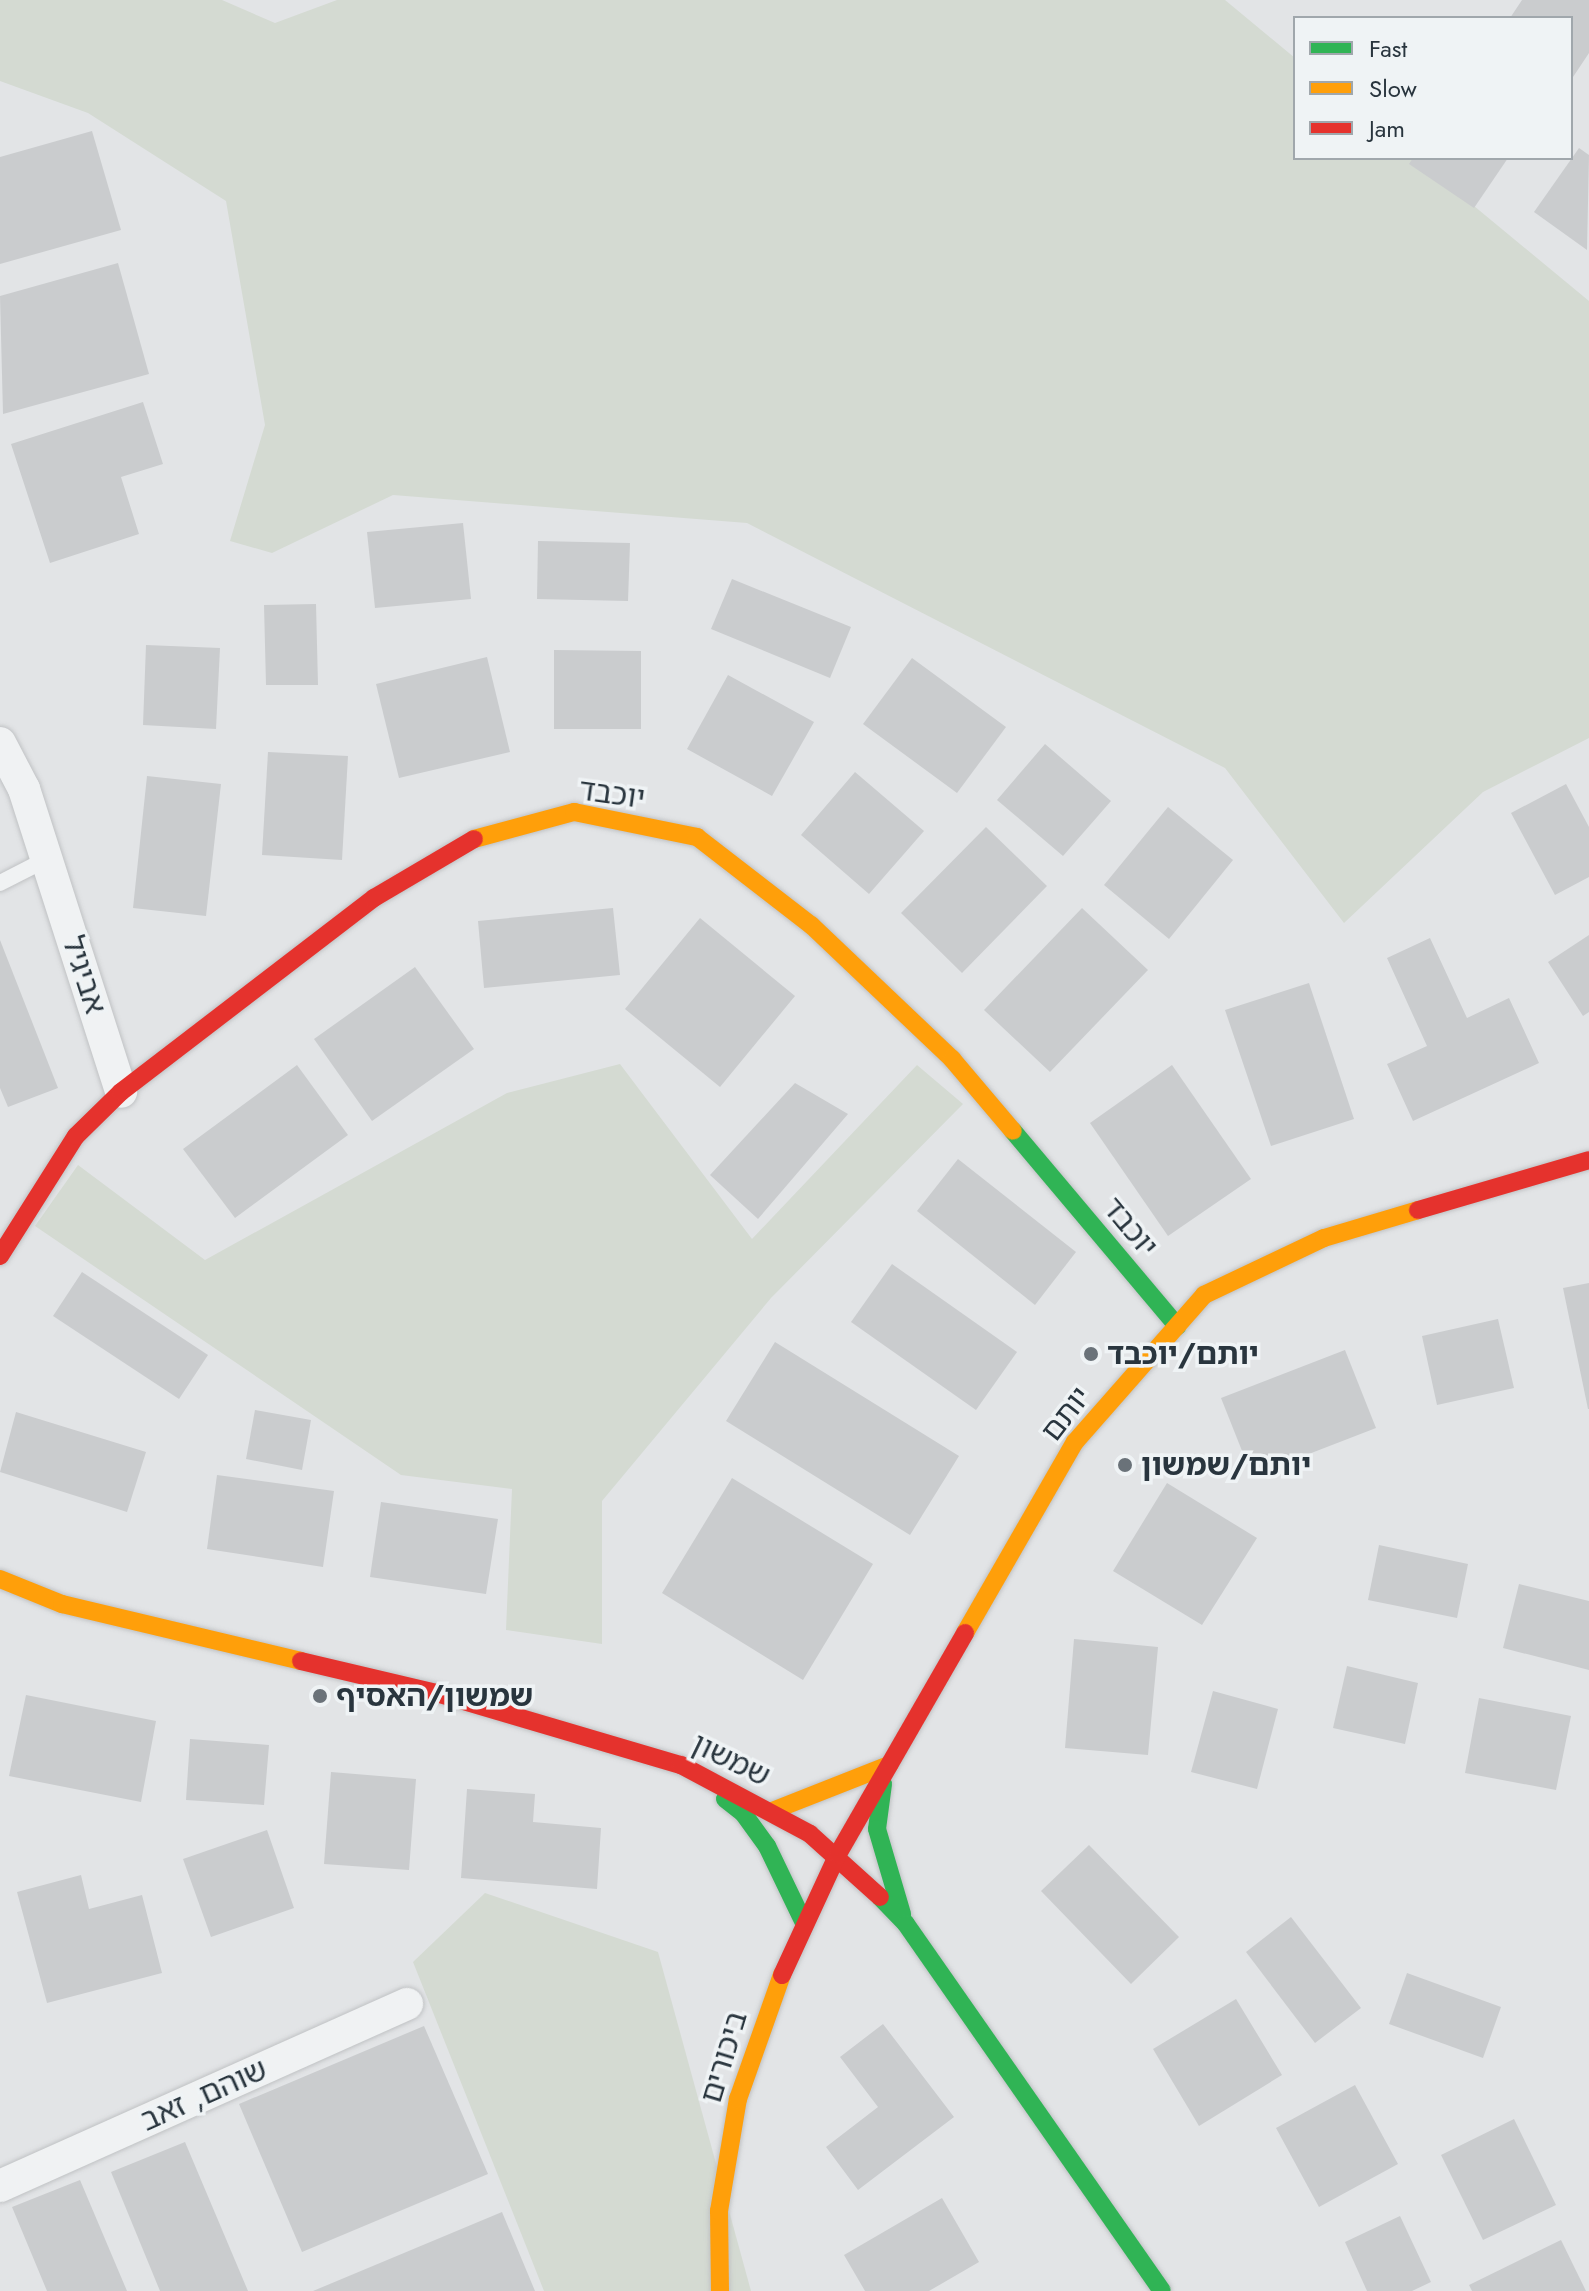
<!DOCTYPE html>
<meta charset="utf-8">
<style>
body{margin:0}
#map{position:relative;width:1589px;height:2291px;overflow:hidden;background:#e2e4e6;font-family:Jost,"Noto Sans Hebrew",sans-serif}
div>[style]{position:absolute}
.green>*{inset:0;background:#d4dad2}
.building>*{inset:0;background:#caccce}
.roads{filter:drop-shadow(0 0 2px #c0c2c4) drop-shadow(0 0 2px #c0c2c4)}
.lane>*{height:16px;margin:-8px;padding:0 8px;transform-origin:8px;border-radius:8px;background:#f0f2f3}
.street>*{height:32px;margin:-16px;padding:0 16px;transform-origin:16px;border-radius:16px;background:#f0f2f3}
.fast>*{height:18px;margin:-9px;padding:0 9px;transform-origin:9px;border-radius:9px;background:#30b455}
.slow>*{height:18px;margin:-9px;padding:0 9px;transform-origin:9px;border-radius:9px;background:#ff9f0a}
.jam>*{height:18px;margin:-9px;padding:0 9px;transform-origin:9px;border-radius:9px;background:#e5322d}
.dots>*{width:22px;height:22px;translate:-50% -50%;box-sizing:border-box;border:4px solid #eff3f5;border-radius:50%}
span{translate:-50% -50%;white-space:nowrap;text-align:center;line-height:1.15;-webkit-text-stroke:7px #eff3f5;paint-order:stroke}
.street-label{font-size:30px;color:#29353e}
.poi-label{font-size:30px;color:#29353e;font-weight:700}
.left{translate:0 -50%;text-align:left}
.legend{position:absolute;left:1293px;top:16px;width:280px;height:144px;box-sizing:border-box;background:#eff3f5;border:2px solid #a0a7ac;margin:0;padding:10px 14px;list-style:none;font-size:24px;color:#29353e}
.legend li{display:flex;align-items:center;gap:16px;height:40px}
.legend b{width:40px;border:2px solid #a0a7ac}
</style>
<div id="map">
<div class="green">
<div style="clip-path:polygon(0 0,222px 0,275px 23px,337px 0,1225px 0,1295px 58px,1295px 158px,1416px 158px,1589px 301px,1589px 738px,1483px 792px,1344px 923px,1225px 768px,747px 523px,393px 495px,272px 553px,230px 541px,265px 425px,226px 201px,88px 113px,0 81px)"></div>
<div style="clip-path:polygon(620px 1064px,752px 1239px,917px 1065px,963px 1104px,771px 1298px,602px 1501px,602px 1644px,506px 1630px,512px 1489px,401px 1475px,35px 1226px,78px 1165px,205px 1260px,507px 1093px)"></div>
<div style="clip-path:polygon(485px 1893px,658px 1952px,751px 2291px,544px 2291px,413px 1962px)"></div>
</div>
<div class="building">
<div style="clip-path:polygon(1522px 0,1589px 0,1589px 53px,1571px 80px,1571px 18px,1510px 18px)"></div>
<div style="clip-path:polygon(92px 131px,121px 230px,0 264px,0 157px)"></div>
<div style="clip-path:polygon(1579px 148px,1589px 155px,1587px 250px,1534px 212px)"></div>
<div style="clip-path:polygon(1413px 158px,1508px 158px,1474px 208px,1409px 164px)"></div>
<div style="clip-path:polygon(118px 263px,149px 374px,3px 414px,0 296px)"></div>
<div style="clip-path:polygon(143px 402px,163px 464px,121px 477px,139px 534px,50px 563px,11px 444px)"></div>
<div style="clip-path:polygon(463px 523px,471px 599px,375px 608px,367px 532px)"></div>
<div style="clip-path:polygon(538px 541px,630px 543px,628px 601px,537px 599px)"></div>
<div style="clip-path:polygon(732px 579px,851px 627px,830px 678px,711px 629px)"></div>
<div style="clip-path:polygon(316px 604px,318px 685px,266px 685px,264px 605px)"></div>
<div style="clip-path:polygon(146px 645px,220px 648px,216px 729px,143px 725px)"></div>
<div style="clip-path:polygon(554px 650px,641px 651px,641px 729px,554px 729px)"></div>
<div style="clip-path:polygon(487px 657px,510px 752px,399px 778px,376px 684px)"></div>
<div style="clip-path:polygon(912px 658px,1006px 727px,957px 793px,863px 724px)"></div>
<div style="clip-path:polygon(728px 675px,814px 722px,772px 796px,687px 749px)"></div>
<div style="clip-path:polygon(1045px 744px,1111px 801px,1063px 856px,997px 800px)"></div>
<div style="clip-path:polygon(268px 752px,348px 756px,342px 860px,262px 855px)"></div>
<div style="clip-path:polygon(855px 772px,924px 831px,869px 894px,801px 835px)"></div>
<div style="clip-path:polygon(147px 776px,221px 784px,206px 916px,133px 908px)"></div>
<div style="clip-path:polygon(1566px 784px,1589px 827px,1589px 877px,1555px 895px,1511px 813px)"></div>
<div style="clip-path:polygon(1168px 807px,1233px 860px,1169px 939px,1104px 885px)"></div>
<div style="clip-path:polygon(986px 827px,1047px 886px,962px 973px,901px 913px)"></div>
<div style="clip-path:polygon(613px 908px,620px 975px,484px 988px,478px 921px)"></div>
<div style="clip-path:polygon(1082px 908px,1148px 970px,1050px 1072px,984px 1010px)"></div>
<div style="clip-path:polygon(700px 918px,795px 996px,720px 1087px,625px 1009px)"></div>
<div style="clip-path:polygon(1589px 935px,1589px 1012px,1583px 1016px,1548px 962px)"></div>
<div style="clip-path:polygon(1430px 938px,1467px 1018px,1509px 998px,1539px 1063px,1413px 1121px,1387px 1064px,1427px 1046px,1387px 958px)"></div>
<div style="clip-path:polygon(0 940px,58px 1088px,8px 1107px,0 1088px)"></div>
<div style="clip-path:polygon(415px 967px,474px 1049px,372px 1121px,314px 1039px)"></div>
<div style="clip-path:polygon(1309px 983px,1354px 1119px,1271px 1146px,1225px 1010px)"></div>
<div style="clip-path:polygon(297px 1065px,348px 1135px,235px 1218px,183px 1149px)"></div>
<div style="clip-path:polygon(1172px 1065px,1251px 1179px,1168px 1236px,1090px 1123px)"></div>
<div style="clip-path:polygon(795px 1083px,848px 1114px,758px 1219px,710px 1175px)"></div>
<div style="clip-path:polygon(958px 1159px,1076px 1252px,1035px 1305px,917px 1211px)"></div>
<div style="clip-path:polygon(892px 1264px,1017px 1352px,976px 1410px,851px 1322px)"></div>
<div style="clip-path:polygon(82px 1272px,208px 1355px,179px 1399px,53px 1316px)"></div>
<div style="clip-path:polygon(1589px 1283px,1589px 1409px,1588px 1409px,1563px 1288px)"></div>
<div style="clip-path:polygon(1498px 1319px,1514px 1388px,1437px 1405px,1422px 1336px)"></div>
<div style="clip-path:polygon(775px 1342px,959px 1456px,910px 1535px,726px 1421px)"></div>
<div style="clip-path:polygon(1345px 1350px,1376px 1428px,1252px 1476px,1221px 1398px)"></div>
<div style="clip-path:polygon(255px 1410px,311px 1420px,302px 1470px,246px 1459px)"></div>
<div style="clip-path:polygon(16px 1412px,146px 1452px,127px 1512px,0 1472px)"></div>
<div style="clip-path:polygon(217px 1475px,334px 1491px,323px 1567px,207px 1549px)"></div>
<div style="clip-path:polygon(732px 1478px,873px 1564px,803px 1680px,662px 1593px)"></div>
<div style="clip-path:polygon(1167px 1483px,1257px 1538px,1202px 1625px,1113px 1571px)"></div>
<div style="clip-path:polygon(381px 1502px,498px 1519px,486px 1594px,370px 1577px)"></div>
<div style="clip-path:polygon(1379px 1545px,1468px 1564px,1457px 1618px,1368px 1600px)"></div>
<div style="clip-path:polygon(1519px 1584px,1589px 1601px,1589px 1670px,1503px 1648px)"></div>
<div style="clip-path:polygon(1074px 1639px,1158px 1647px,1148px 1755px,1065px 1748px)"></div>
<div style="clip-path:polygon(1347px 1666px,1418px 1683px,1405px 1744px,1333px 1728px)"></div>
<div style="clip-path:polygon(1213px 1691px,1278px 1709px,1257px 1789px,1191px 1772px)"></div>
<div style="clip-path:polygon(26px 1695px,156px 1721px,141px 1802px,9px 1776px)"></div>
<div style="clip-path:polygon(1479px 1698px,1571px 1716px,1556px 1790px,1465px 1773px)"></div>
<div style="clip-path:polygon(190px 1739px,269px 1745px,264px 1805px,186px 1800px)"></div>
<div style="clip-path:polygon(331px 1772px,416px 1779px,409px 1870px,324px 1864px)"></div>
<div style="clip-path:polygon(467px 1789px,535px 1794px,533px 1822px,601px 1828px,597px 1889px,461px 1878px)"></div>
<div style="clip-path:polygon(267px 1830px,294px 1908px,211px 1937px,183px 1859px)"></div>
<div style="clip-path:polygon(1089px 1845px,1179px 1937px,1131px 1984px,1041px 1891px)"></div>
<div style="clip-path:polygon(81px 1875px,89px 1909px,142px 1895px,162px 1973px,47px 2003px,17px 1892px)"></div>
<div style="clip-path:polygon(1291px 1917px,1361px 2008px,1315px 2043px,1246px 1952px)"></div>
<div style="clip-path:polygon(1407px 1973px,1501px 2007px,1483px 2058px,1389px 2024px)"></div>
<div style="clip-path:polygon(1236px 1999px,1282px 2075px,1199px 2126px,1153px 2049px)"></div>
<div style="clip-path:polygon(883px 2024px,954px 2117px,858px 2190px,826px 2147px,878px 2107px,840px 2057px)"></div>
<div style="clip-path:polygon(424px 2026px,488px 2174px,302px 2252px,239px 2104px)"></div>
<div style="clip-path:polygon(1355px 2085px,1398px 2164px,1319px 2207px,1276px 2128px)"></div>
<div style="clip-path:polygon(1514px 2119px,1556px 2205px,1483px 2240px,1441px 2155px)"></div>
<div style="clip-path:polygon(185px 2142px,248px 2291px,160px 2291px,111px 2172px)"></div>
<div style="clip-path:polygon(80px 2180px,127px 2291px,47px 2291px,12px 2207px)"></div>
<div style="clip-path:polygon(942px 2198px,979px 2262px,929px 2291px,865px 2291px,844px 2255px)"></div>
<div style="clip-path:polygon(502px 2212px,535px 2291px,313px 2291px)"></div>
<div style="clip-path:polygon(1400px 2216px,1431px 2282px,1412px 2291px,1367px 2291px,1345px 2242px)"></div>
<div style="clip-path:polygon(1561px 2240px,1586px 2291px,1472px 2291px,1469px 2285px)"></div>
</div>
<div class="roads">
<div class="lane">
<div style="left:0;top:883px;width:53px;rotate:-27.1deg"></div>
</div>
<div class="street">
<div style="left:0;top:743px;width:52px;rotate:62.4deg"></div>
<div style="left:24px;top:789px;width:318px;rotate:72.2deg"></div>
<div style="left:0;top:2186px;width:446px;rotate:-24.1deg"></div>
</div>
<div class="fast">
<div style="left:1013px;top:1131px;width:255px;rotate:49.9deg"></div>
<div style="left:883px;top:1784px;width:45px;rotate:97.6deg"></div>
<div style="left:877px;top:1829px;width:89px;rotate:73.6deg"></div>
<div style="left:725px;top:1799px;width:23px;rotate:38deg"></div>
<div style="left:743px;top:1813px;width:41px;rotate:54deg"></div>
<div style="left:767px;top:1846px;width:85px;rotate:64.3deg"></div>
<div style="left:880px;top:1897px;width:37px;rotate:46deg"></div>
<div style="left:906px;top:1924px;width:447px;rotate:55.1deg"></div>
</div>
<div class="slow">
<div style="left:474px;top:839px;width:104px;rotate:-15.1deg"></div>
<div style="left:574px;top:812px;width:126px;rotate:11.5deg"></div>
<div style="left:697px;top:837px;width:144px;rotate:37.7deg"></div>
<div style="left:811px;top:925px;width:195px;rotate:43.5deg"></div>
<div style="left:952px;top:1059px;width:94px;rotate:49.7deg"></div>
<div style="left:0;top:1579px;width:67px;rotate:22deg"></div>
<div style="left:62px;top:1604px;width:246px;rotate:13.4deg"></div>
<div style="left:965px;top:1633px;width:220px;rotate:-60.1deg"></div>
<div style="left:1075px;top:1442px;width:196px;rotate:-48.7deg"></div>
<div style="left:1204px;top:1295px;width:133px;rotate:-25.4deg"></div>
<div style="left:1324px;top:1238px;width:98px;rotate:-16.6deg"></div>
<div style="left:772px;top:1811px;width:126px;rotate:-21.5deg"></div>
<div style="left:720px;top:2291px;width:80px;rotate:-90.7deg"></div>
<div style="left:719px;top:2211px;width:114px;rotate:-80.4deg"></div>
<div style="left:738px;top:2099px;width:132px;rotate:-70.5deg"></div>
</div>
<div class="jam">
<div style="left:1418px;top:1210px;width:178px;rotate:-16.3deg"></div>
<div style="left:0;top:1256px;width:142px;rotate:-57.7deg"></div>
<div style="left:76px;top:1136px;width:63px;rotate:-44.4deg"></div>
<div style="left:121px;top:1092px;width:319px;rotate:-37.5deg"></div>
<div style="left:374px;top:898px;width:116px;rotate:-30.5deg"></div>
<div style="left:301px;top:1661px;width:139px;rotate:13.3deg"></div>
<div style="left:436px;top:1693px;width:255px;rotate:16.4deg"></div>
<div style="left:681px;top:1765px;width:146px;rotate:28.1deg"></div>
<div style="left:810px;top:1834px;width:94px;rotate:42deg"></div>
<div style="left:782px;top:1975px;width:133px;rotate:-65.2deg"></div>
<div style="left:838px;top:1854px;width:255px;rotate:-60.1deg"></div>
</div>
</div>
<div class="dots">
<div style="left:1091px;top:1354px;background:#6a7279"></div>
<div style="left:1125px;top:1465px;background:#6a7279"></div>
<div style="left:320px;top:1696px;background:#6a7279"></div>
</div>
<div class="street-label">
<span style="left:612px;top:794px;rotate:8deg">יוכבד</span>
<span style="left:84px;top:975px;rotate:72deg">אביגיל</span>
<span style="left:1130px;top:1227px;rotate:50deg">יוכבד</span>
<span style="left:1066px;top:1414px;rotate:-52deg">יותם</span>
<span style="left:731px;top:1760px;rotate:26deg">שמשון</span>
<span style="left:724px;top:2057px;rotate:-73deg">ביכורים</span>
<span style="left:204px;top:2095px;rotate:-24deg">שוהם, זאב</span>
</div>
<div class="poi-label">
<span class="left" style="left:1107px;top:1354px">יותם/יוכבד</span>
<span class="left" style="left:1141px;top:1465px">יותם/שמשון</span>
<span class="left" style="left:336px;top:1696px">שמשון/האסיף</span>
</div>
<ul class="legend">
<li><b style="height:10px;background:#30b455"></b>Fast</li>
<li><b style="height:10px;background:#ff9f0a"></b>Slow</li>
<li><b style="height:10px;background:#e5322d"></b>Jam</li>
</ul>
</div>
